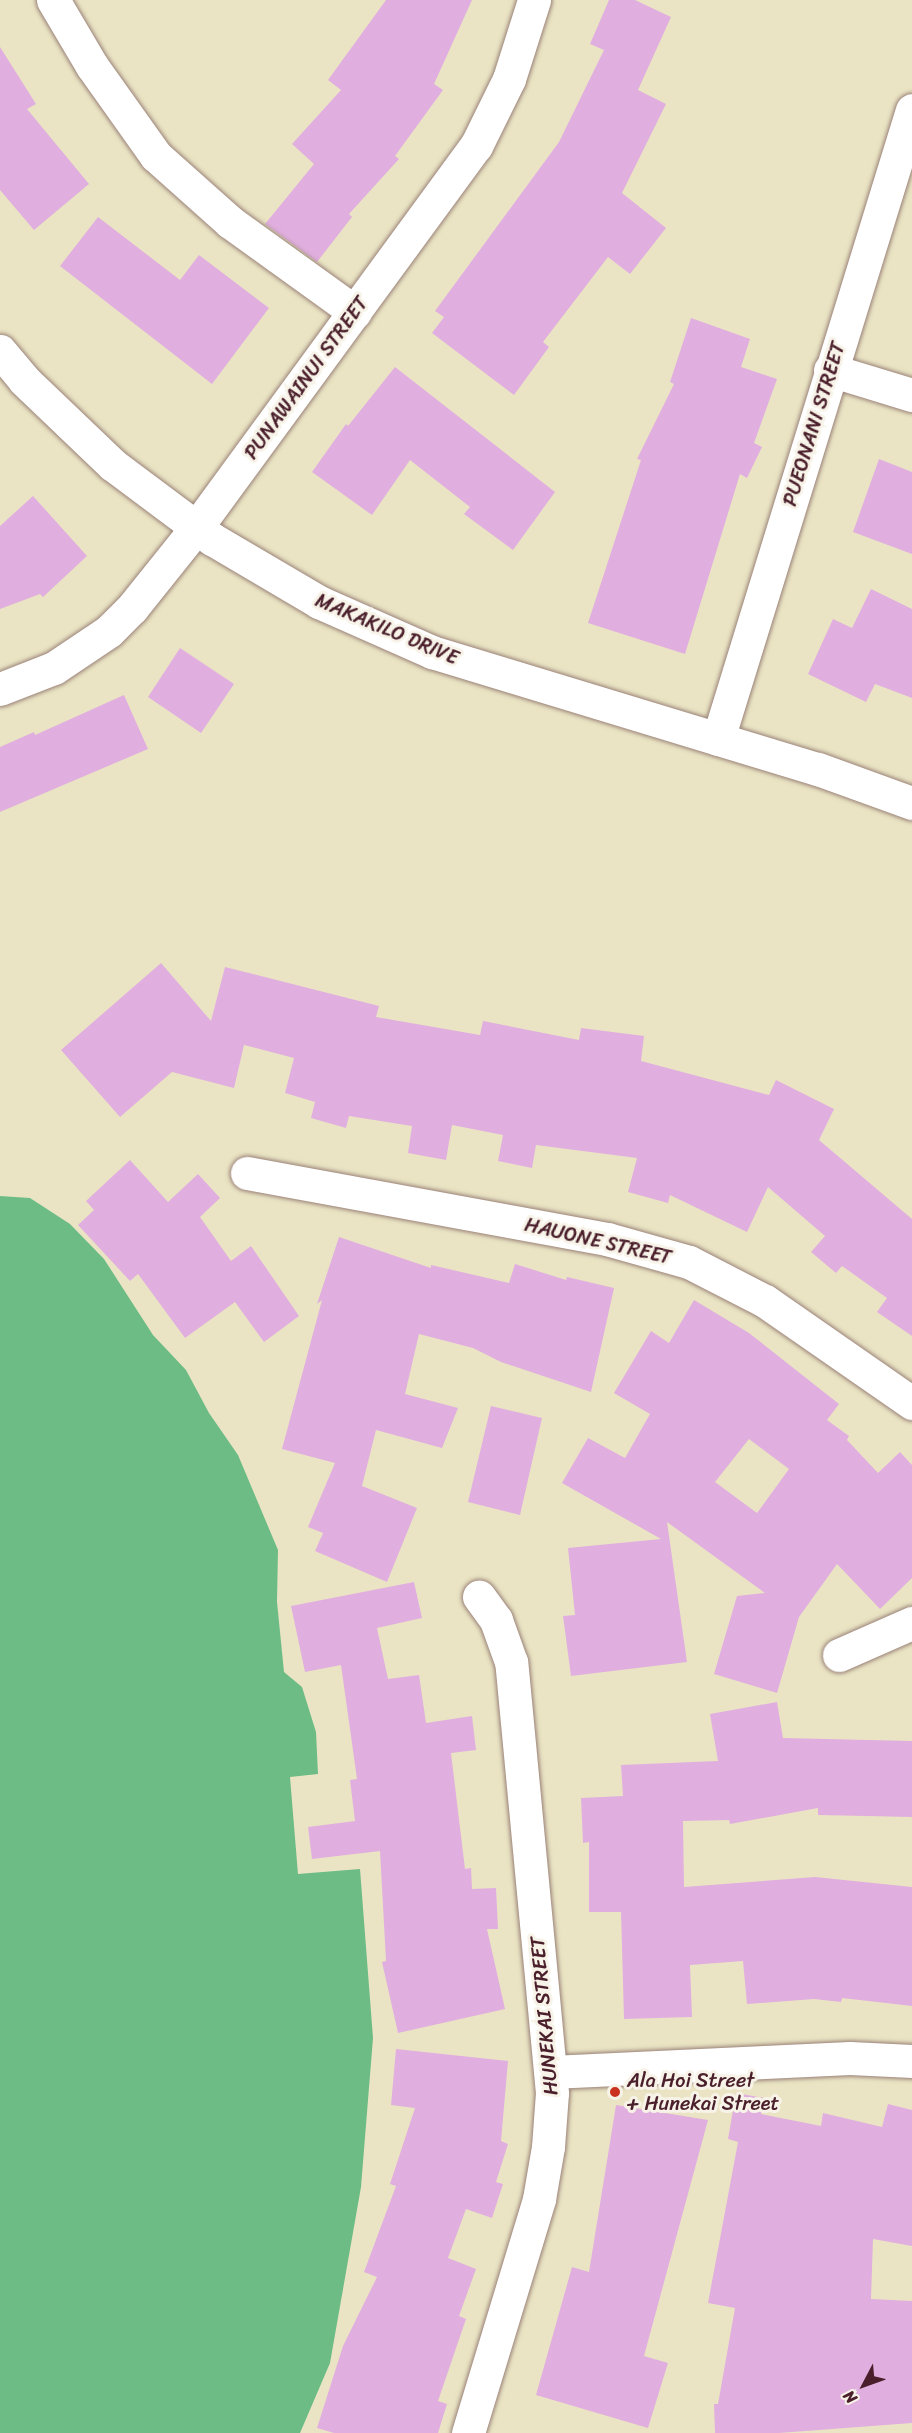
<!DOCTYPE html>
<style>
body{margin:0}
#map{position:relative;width:912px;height:2433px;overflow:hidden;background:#eae4c4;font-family:Sriracha,sans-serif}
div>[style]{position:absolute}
.forest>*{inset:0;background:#6dbc86}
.building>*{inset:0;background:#e0afdf}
.roads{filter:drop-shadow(0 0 2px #9a8278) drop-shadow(0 0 2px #9a8278)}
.minor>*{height:33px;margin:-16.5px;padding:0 16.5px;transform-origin:16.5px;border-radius:16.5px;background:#fff}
.dots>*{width:16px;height:16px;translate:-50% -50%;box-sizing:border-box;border:3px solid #f7f3e8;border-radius:50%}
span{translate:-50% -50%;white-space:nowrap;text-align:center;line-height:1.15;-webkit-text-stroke:6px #f7f3e8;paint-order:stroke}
.street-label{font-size:20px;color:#4a1f2b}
.poi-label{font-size:20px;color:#4a1f2b}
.left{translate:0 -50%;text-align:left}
.north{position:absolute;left:834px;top:2355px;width:60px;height:60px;-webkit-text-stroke:4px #f7f3e8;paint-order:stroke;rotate:229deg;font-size:16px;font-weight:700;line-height:24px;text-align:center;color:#4a1f2b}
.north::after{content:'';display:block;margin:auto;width:21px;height:27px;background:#4a1f2b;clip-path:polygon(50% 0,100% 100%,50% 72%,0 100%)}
</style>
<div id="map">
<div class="forest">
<div style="clip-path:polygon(0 1196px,30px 1198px,70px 1224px,104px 1259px,153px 1335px,186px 1370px,209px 1413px,238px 1455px,278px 1550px,277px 1602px,284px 1672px,302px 1687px,316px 1732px,318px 1774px,290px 1777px,298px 1874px,360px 1869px,373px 2038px,361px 2187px,330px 2363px,300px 2433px,0 2433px)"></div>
</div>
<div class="building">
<div style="clip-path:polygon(386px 0,472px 0,434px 84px,443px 90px,395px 156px,399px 159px,349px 214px,352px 217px,317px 262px,265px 224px,314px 164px,292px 144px,341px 90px,328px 80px)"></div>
<div style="clip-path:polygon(609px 0,635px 0,671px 17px,638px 90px,666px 104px,622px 193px,666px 228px,630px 274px,608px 257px,543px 342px,549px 347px,514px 395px,432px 333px,444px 317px,435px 311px,559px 142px,604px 50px,590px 44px)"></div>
<div style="clip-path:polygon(0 47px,36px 104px,27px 109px,89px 184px,34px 230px,0 190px)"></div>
<div style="clip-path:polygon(98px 217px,180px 280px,199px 255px,269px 308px,212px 384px,60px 266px)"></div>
<div style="clip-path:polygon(691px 318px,750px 339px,741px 367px,777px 379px,754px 443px,762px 447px,747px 478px,740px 474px,685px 654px,588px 623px,641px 460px,637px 459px,674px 384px,670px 382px)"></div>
<div style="clip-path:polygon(395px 367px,555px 492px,513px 550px,464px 514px,470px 507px,410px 460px,372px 515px,312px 472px,346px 424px,348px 426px)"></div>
<div style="clip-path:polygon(879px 459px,912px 472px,912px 554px,853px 532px)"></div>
<div style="clip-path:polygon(33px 496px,87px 556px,43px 597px,40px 594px,0 609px,0 526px)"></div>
<div style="clip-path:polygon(871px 589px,912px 609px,912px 698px,875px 684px,866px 702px,808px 674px,833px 619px,852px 628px)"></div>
<div style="clip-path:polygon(180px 648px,234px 684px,201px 733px,148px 697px)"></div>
<div style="clip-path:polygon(124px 695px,148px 749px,0 812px,0 747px,34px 732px,35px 735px)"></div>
<div style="clip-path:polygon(161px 963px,211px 1021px,225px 967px,379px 1006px,376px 1017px,480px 1035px,483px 1021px,579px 1040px,581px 1028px,644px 1036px,641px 1061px,769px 1095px,776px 1080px,834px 1109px,819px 1140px,912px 1219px,912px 1336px,877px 1312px,887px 1298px,842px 1266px,836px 1273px,811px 1252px,825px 1236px,768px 1187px,747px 1232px,670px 1195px,668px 1203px,628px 1192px,637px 1158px,536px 1145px,532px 1168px,498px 1161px,503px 1135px,452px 1125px,446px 1160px,408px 1153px,412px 1126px,349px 1116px,346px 1128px,311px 1118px,315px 1102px,285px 1093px,294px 1058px,244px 1045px,234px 1088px,172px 1072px,120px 1117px,61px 1050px)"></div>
<div style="clip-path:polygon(130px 1160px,168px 1202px,198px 1174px,220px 1198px,200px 1217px,231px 1261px,251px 1246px,299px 1316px,264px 1342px,235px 1302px,185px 1338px,138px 1274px,130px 1281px,78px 1225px,94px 1210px,86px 1201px)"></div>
<div style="clip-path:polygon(339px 1237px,431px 1268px,431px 1265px,509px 1283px,515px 1264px,566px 1280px,567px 1277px,614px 1288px,591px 1392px,501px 1362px,473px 1348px,419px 1334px,405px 1394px,458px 1408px,442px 1448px,376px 1430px,362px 1486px,417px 1508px,387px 1582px,315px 1551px,323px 1533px,308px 1527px,335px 1463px,282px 1449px,322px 1300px,317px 1304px)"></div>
<div style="clip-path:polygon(evenodd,694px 1300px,749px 1333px,839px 1404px,827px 1420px,849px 1436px,847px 1440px,878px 1473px,900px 1452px,912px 1465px,912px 1578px,880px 1609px,837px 1564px,799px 1617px,777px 1693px,714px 1674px,737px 1596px,765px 1593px,667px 1522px,687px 1662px,571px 1676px,563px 1616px,575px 1615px,568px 1548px,661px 1539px,562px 1483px,588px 1438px,625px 1458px,650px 1414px,614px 1393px,651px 1331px,669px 1343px,694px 1300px,749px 1439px,789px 1469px,757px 1513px,715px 1482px,749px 1439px)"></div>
<div style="clip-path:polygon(491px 1406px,542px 1418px,520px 1515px,468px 1502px)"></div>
<div style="clip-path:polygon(414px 1582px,422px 1618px,377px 1628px,388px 1679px,419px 1675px,426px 1723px,472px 1716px,476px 1750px,451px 1753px,465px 1869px,471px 1868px,472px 1889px,496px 1888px,498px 1929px,487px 1929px,505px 2009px,398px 2033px,382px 1962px,386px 1961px,380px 1851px,312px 1859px,308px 1827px,355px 1821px,350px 1780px,357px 1779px,341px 1665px,305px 1672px,291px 1606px)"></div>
<div style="clip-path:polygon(777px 1702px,783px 1738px,912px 1741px,912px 1817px,818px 1815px,818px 1808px,730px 1824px,729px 1820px,683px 1821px,684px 1887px,815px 1877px,912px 1887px,912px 2006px,842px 1998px,841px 2002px,814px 1999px,747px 2004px,743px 1961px,690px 1965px,692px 2017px,624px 2019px,621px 1912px,589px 1912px,589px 1842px,583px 1843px,581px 1798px,623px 1796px,621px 1765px,718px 1761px,710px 1714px)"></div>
<div style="clip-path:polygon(396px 2049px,508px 2061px,501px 2141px,508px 2144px,496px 2182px,503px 2184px,492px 2218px,466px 2209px,448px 2258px,476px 2269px,459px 2316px,466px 2319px,438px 2401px,447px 2404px,438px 2433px,334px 2433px,317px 2428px,343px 2346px,377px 2277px,364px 2272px,396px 2186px,390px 2184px,415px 2108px,391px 2105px)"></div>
<div style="clip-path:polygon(736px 2093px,764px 2098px,761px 2114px,821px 2126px,823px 2113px,882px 2127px,888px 2104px,912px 2110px,912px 2246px,873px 2239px,871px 2299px,912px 2301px,912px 2423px,779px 2433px,715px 2433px,714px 2404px,718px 2404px,735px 2308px,708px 2303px,738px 2142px,728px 2139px)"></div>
<div style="clip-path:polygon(616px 2105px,708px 2120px,644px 2356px,668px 2363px,648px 2428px,536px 2395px,572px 2267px,589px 2272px)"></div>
</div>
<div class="roads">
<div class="minor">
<div style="left:53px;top:0;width:77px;rotate:59.4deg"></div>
<div style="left:92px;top:66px;width:110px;rotate:54.6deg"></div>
<div style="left:156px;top:156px;width:99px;rotate:41.7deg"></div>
<div style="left:230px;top:222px;width:154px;rotate:35.8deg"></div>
<div style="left:0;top:351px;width:38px;rotate:50deg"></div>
<div style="left:24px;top:380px;width:123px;rotate:43.7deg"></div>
<div style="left:113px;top:465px;width:124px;rotate:36.8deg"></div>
<div style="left:212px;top:539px;width:124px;rotate:30.5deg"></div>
<div style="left:319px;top:602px;width:124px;rotate:23.9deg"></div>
<div style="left:432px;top:652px;width:403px;rotate:16.9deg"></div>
<div style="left:818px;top:769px;width:100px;rotate:19.9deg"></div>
<div style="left:830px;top:370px;width:86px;rotate:17deg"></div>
<div style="left:0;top:689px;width:58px;rotate:-21.3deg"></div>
<div style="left:54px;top:668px;width:66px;rotate:-33.9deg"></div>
<div style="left:109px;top:631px;width:33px;rotate:-45deg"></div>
<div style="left:132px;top:608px;width:102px;rotate:-51.3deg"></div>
<div style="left:196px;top:528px;width:474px;rotate:-53.8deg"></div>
<div style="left:476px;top:146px;width:75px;rotate:-63.8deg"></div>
<div style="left:509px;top:79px;width:83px;rotate:-72.4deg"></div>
<div style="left:718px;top:739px;width:658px;rotate:-72.86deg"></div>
<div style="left:247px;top:1173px;width:366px;rotate:10.4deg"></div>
<div style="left:607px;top:1239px;width:85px;rotate:15.7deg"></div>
<div style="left:689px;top:1262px;width:85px;rotate:27.2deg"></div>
<div style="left:765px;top:1301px;width:179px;rotate:34.8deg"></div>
<div style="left:839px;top:1655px;width:80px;rotate:-23.7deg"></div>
<div style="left:551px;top:2072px;width:299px;rotate:-2.7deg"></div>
<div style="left:850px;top:2058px;width:62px;rotate:2.8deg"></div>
<div style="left:468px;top:2433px;width:245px;rotate:-73.1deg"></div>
<div style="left:539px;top:2199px;width:53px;rotate:-80.2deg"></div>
<div style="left:548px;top:2147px;width:54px;rotate:-85.8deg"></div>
<div style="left:552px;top:2093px;width:433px;rotate:-95.4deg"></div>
<div style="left:511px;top:1662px;width:45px;rotate:-109.7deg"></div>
<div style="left:496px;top:1620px;width:29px;rotate:-126deg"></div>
</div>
</div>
<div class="dots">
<div style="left:615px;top:2092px;background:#c8321e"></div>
</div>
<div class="street-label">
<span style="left:306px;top:378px;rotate:-54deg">PUNAWAINUI STREET</span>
<span style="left:814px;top:424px;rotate:-73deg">PUEONANI STREET</span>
<span style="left:387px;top:629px;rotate:23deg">MAKAKILO DRIVE</span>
<span style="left:598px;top:1241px;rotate:13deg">HAUONE STREET</span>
<span style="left:544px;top:2016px;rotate:-95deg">HUNEKAI STREET</span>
</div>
<div class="poi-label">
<span class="left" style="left:627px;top:2092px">Ala Hoi Street<br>+ Hunekai Street</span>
</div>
<div class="north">N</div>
</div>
